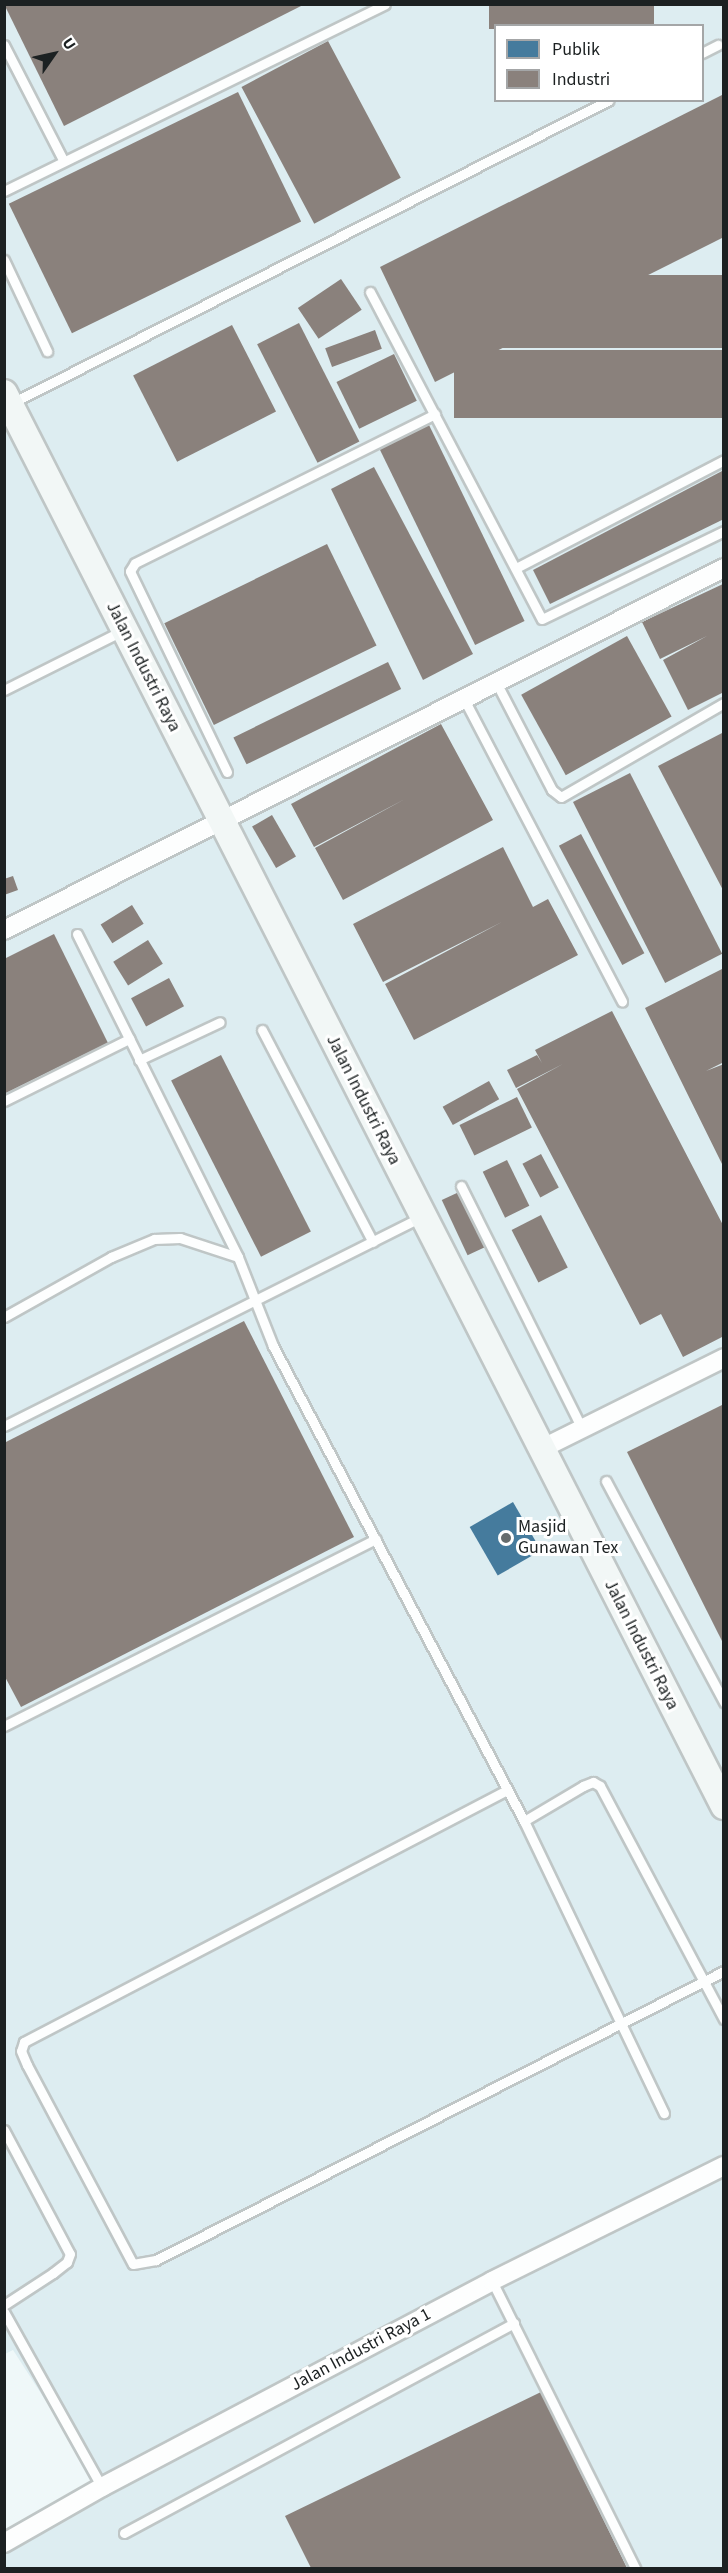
<!DOCTYPE html>
<html>
<head>
<meta charset="utf-8">
<style>
	body { margin:0 }
	#map { position:relative; width:728px; height:2573px; overflow:hidden; background:#eff8f9; font-family:"Source Sans 3",sans-serif }
	div>[style] { position:absolute }
	[style*='--x'] { left:calc(var(--x)*1px); top:calc(var(--y)*1px); width:calc(var(--w)*1px); rotate:calc(var(--a)*1deg) }
	.built>* { inset:0; background:#ddedf1 }
	.public>* { inset:0; background:#457b9d; transform-origin:0 0 }
	.industry>* { inset:0; background:#8a817c; transform-origin:0 0 }
	.roads { filter:drop-shadow(2px 0 #bfc6c6) drop-shadow(-2px 0 #bfc6c6) drop-shadow(0 2px #bfc6c6) drop-shadow(0 -2px #bfc6c6) }
	.lane>* { height:9px; margin:-4.5px; padding:0 4.5px; transform-origin:4.5px; border-radius:4.5px; background:#fdfefe }
	.street>* { height:18px; margin:-9px; padding:0 9px; transform-origin:9px; border-radius:9px; background:#fdfefe }
	.secondary>* { height:26px; margin:-13px; padding:0 13px; transform-origin:13px; border-radius:13px; background:#f2f7f6 }
	.dots>* { width:16px; height:16px; translate:-50% -50%; box-sizing:border-box; border:3px solid #fff; border-radius:50% }
	span { translate:-50% -50%; white-space:nowrap; text-align:center; line-height:1.15; -webkit-text-stroke:6px #fff; paint-order:stroke }
	.street-label { font-size:18px; color:#1c2122 }
	.poi-label { font-size:18px; color:#1c2122 }
	.left { translate:0 -50%; text-align:left }
	.frame { position:absolute; inset:0; border:6px solid #1c2122; pointer-events:none }
	.legend { position:absolute; left:494px; top:24px; width:210px; height:78px; box-sizing:border-box; background:#fff; border:2px solid #a4a6a7; margin:0; padding:8px 10px; list-style:none; font-size:18px; color:#1c2122 }
	.legend li { display:flex; align-items:center; gap:12px; height:30px }
	.legend b { width:30px; border:2px solid #a4a6a7 }
	.north { position:absolute; left:24px; top:24px; width:60px; height:60px; -webkit-text-stroke:4px #fff; paint-order:stroke; rotate:56deg; font-size:16px; font-weight:700; line-height:24px; text-align:center; color:#1c2122 }
	.north::after { content:''; display:block; margin:auto; width:21px; height:27px; background:#1c2122; clip-path:polygon(50% 0,100% 100%,50% 72%,0 100%) }
</style>
</head>
<body>
<div id="map">
	<div class="built">
		<i style="clip-path:polygon(evenodd,5px 5px,723px 5px,723px 2568px,5px 2568px,5px 2543px,100px 2485px,13px 2350px,5px 2354px,5px 5px,496px 26px,702px 26px,702px 100px,496px 100px,496px 26px)"></i>
	</div>
	<div class="public">
		<i style="left:513px;top:1502px;width:56px;height:50px;rotate:60deg"></i>
	</div>
	<div class="industry">
		<i style="clip-path:polygon(4px 4px,305px 4px,64px 126px)"></i>
		<i style="left:489px;top:4px;width:165px;height:25px"></i>
		<i style="left:328px;top:41px;width:155px;height:98px;rotate:62deg"></i>
		<i style="left:238px;top:92px;width:144px;height:255px;rotate:64deg"></i>
		<i style="clip-path:polygon(724px 94px,724px 237px,435px 382px,380px 267px)"></i>
		<i style="left:724px;top:275px;width:73px;height:303px;rotate:90deg"></i>
		<i style="left:341px;top:279px;width:37px;height:52px;rotate:56deg"></i>
		<i style="left:299px;top:323px;width:133px;height:47px;rotate:63deg"></i>
		<i style="left:232px;top:325px;width:97px;height:111px;rotate:63deg"></i>
		<i style="left:375px;top:330px;width:20px;height:53px;rotate:70deg"></i>
		<i style="left:724px;top:350px;width:68px;height:270px;rotate:90deg"></i>
		<i style="left:394px;top:354px;width:52px;height:64px;rotate:64deg"></i>
		<i style="left:429px;top:425px;width:218px;height:55px;rotate:64deg"></i>
		<i style="clip-path:polygon(374px 467px,473px 654px,423px 680px,331px 489px)"></i>
		<i style="clip-path:polygon(724px 470px,724px 519px,550px 604px,533px 570px)"></i>
		<i style="left:327px;top:544px;width:113px;height:181px;rotate:64deg"></i>
		<i style="clip-path:polygon(723px 584px,724px 692px,688px 710px,663px 660px,707px 636px,660px 659px,642px 622px)"></i>
		<i style="left:627px;top:636px;width:92px;height:121px;rotate:61deg"></i>
		<i style="left:388px;top:662px;width:30px;height:172px;rotate:64deg"></i>
		<i style="clip-path:polygon(441px 724px,493px 820px,343px 900px,315px 848px,405px 799px,314px 847px,291px 804px)"></i>
		<i style="clip-path:polygon(724px 732px,724px 892px,658px 766px)"></i>
		<i style="left:630px;top:773px;width:203px;height:64px;rotate:63deg"></i>
		<i style="left:272px;top:815px;width:48px;height:23px;rotate:60deg"></i>
		<i style="left:581px;top:834px;width:135px;height:25px;rotate:62deg"></i>
		<i style="clip-path:polygon(503px 847px,533px 907px,548px 899px,578px 955px,414px 1040px,385px 984px,502px 922px,383px 982px,353px 924px)"></i>
		<i style="clip-path:polygon(13px 876px,18px 890px,4px 895px,4px 879px)"></i>
		<i style="left:132px;top:905px;width:22px;height:37px;rotate:58deg"></i>
		<i style="clip-path:polygon(54px 934px,108px 1043px,4px 1094px,4px 959px)"></i>
		<i style="left:148px;top:940px;width:28px;height:41px;rotate:58deg"></i>
		<i style="clip-path:polygon(724px 968px,724px 1062px,706px 1071px,724px 1064px,724px 1168px,645px 1008px)"></i>
		<i style="left:169px;top:978px;width:32px;height:43px;rotate:62deg"></i>
		<i style="clip-path:polygon(612px 1011px,724px 1227px,724px 1336px,683px 1357px,661px 1314px,640px 1325px,517px 1089px,563px 1064px,516px 1088px,507px 1070px,537px 1055px,542px 1063px,535px 1050px)"></i>
		<i style="left:221px;top:1055px;width:198px;height:56px;rotate:63deg"></i>
		<i style="left:489px;top:1081px;width:21px;height:53px;rotate:61deg"></i>
		<i style="left:517px;top:1097px;width:34px;height:64px;rotate:64deg"></i>
		<i style="left:541px;top:1154px;width:38px;height:21px;rotate:62deg"></i>
		<i style="left:507px;top:1160px;width:51px;height:27px;rotate:64deg"></i>
		<i style="left:459px;top:1192px;width:61px;height:19px;rotate:65deg"></i>
		<i style="left:541px;top:1215px;width:59px;height:33px;rotate:63deg"></i>
		<i style="clip-path:polygon(244px 1321px,354px 1537px,21px 1707px,4px 1675px,4px 1443px)"></i>
		<i style="clip-path:polygon(724px 1404px,724px 1645px,627px 1452px)"></i>
		<i style="clip-path:polygon(541px 2392px,627px 2568px,311px 2568px,285px 2516px)"></i>
	</div>
	<div class="roads">
		<div class="lane">
			<i style="--x:4;--y:45;--w:129;--a:62.8"></i>
			<i style="--x:702;--y:53;--w:18;--a:-27"></i>
			<i style="--x:4;--y:191;--w:424;--a:-26.1"></i>
			<i style="--x:4;--y:260;--w:101;--a:64.7"></i>
			<i style="--x:370;--y:292;--w:369;--a:62.3"></i>
			<i style="--x:542;--y:619;--w:202;--a:-25.8"></i>
			<i style="--x:12;--y:403;--w:669;--a:-26.91"></i>
			<i style="--x:516;--y:568;--w:234;--a:-27.4"></i>
			<i style="--x:497;--y:684;--w:119;--a:62.6"></i>
			<i style="--x:552;--y:790;--w:11;--a:38"></i>
			<i style="--x:561;--y:797;--w:188;--a:-30"></i>
			<i style="--x:4;--y:690;--w:132;--a:-26.6"></i>
			<i style="--x:465;--y:701;--w:339;--a:62.4"></i>
			<i style="--x:227;--y:772;--w:223;--a:-115.8"></i>
			<i style="--x:130;--y:571;--w:9;--a:-58"></i>
			<i style="--x:135;--y:563;--w:335;--a:-26.4"></i>
			<i style="--x:77;--y:934;--w:361;--a:63.5"></i>
			<i style="--x:238;--y:1257;--w:96;--a:68.5"></i>
			<i style="--x:273;--y:1346;--w:537;--a:62.15"></i>
			<i style="--x:524;--y:1821;--w:324;--a:64.4"></i>
			<i style="--x:262;--y:1030;--w:239;--a:62.4"></i>
			<i style="--x:139;--y:1060;--w:89;--a:-25.1"></i>
			<i style="--x:4;--y:1101;--w:140;--a:-26.4"></i>
			<i style="--x:461;--y:1186;--w:271;--a:63.5"></i>
			<i style="--x:4;--y:1317;--w:123;--a:-29.3"></i>
			<i style="--x:111;--y:1257;--w:47;--a:-22.7"></i>
			<i style="--x:154;--y:1239;--w:26;--a:-2"></i>
			<i style="--x:180;--y:1238;--w:61;--a:18.1"></i>
			<i style="--x:4;--y:1426;--w:466;--a:-26.6"></i>
			<i style="--x:606;--y:1481;--w:251;--a:61.9"></i>
			<i style="--x:4;--y:1726;--w:416;--a:-26.7"></i>
			<i style="--x:507;--y:1790;--w:545;--a:152.45"></i>
			<i style="--x:24;--y:2042;--w:9;--a:108"></i>
			<i style="--x:21;--y:2051;--w:15;--a:67"></i>
			<i style="--x:27;--y:2065;--w:225;--a:62"></i>
			<i style="--x:133;--y:2264;--w:23;--a:-10"></i>
			<i style="--x:156;--y:2260;--w:637;--a:-26.97"></i>
			<i style="--x:524;--y:1821;--w:69;--a:-30.7"></i>
			<i style="--x:583;--y:1786;--w:11;--a:-22"></i>
			<i style="--x:593;--y:1782;--w:8;--a:30"></i>
			<i style="--x:600;--y:1786;--w:264;--a:62"></i>
			<i style="--x:4;--y:2130;--w:140;--a:62"></i>
			<i style="--x:70;--y:2254;--w:9;--a:111"></i>
			<i style="--x:67;--y:2262;--w:18;--a:142"></i>
			<i style="--x:53;--y:2273;--w:59;--a:146.9"></i>
			<i style="--x:492;--y:2281;--w:321;--a:63.5"></i>
			<i style="--x:4;--y:2312;--w:201;--a:60.8"></i>
			<i style="--x:124;--y:2533;--w:443;--a:-28.3"></i>
		</div>
		<div class="street">
			<i style="--x:4;--y:930;--w:806;--a:-26.69"></i>
			<i style="--x:541;--y:1449;--w:204;--a:-26.4"></i>
			<i style="--x:4;--y:2543;--w:113;--a:-29.7"></i>
			<i style="--x:102;--y:2487;--w:441;--a:-27.8"></i>
			<i style="--x:492;--y:2281;--w:259;--a:-26.4"></i>
		</div>
		<div class="secondary">
			<i style="--x:4;--y:393;--w:1586;--a:63"></i>
		</div>
	</div>
	<div class="dots">
		<i style="left:506px;top:1538px;background:#666c6d"></i>
	</div>
	<div class="street-label">
		<span style="left:143px;top:667px;rotate:63deg">Jalan Industri Raya</span>
		<span style="left:363px;top:1100px;rotate:63deg">Jalan Industri Raya</span>
		<span style="left:641px;top:1645px;rotate:63deg">Jalan Industri Raya</span>
		<span style="left:361px;top:2350px;rotate:-28deg">Jalan Industri Raya 1</span>
	</div>
	<div class="poi-label">
		<span class="left" style="left:518px;top:1538px">Masjid<br>Gunawan Tex</span>
	</div>
	<div class="frame"></div>
	<ul class="legend">
	<li><b style="height:16px;background:#457b9d"></b>Publik</li>
	<li><b style="height:16px;background:#8a817c"></b>Industri</li>
	</ul>
	<div class="north">U</div>
</div>
</body>
</html>
